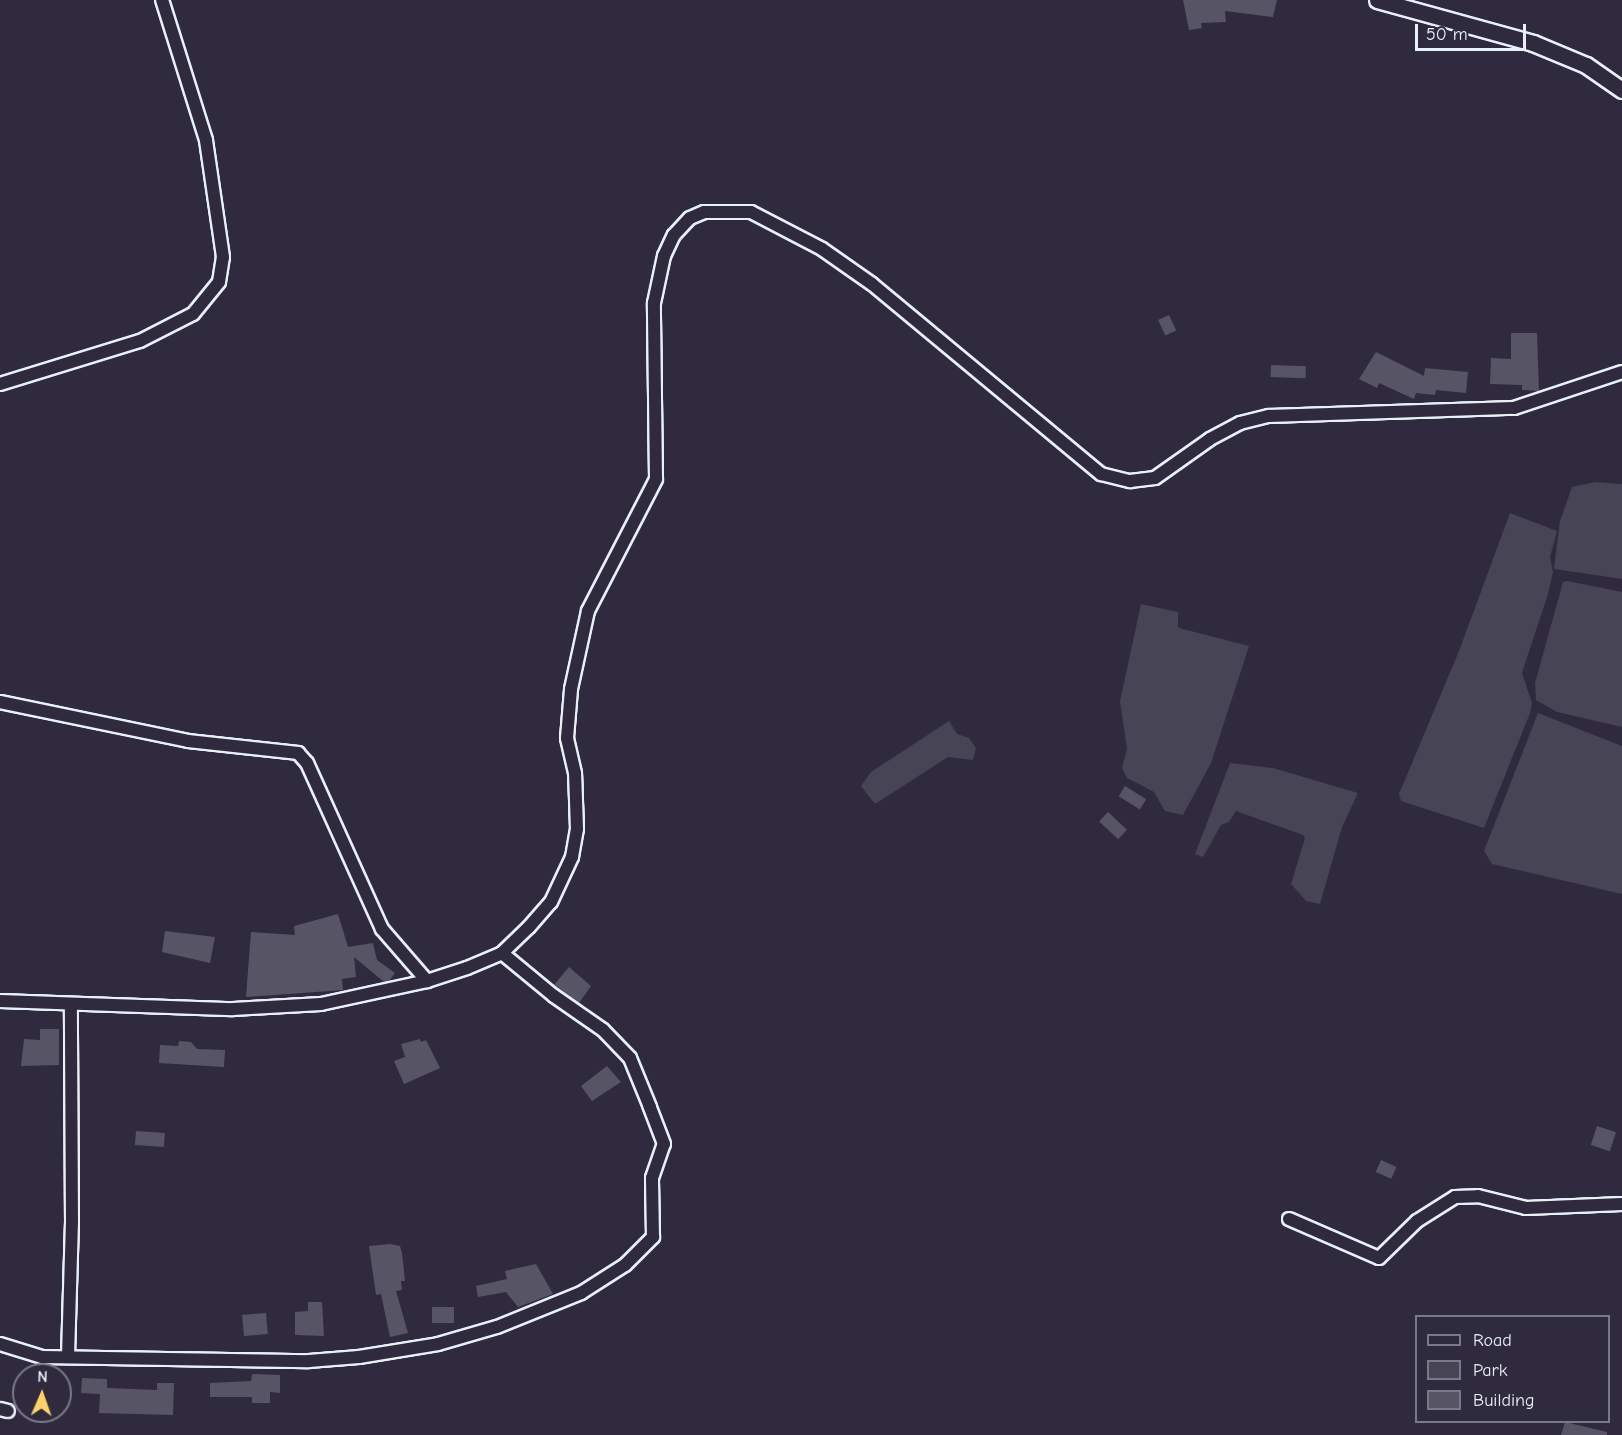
<!DOCTYPE html>
<html>
<head>
<meta charset="utf-8">
<style>
	body { margin:0 }
	#map { position:relative; width:1622px; height:1435px; overflow:hidden; background:#2f2a3d; font-family:"Comic Neue",sans-serif }
	div>[style] { position:absolute }
	[style*='--x'] { left:calc(var(--x)*1px); top:calc(var(--y)*1px); width:calc(var(--w)*1px); rotate:calc(var(--a)*1deg) }
	.green>* { inset:0; background:#464455 }
	.building>* { inset:0; background:#575565; transform-origin:0 0 }
	.roads { filter:drop-shadow(2px 0 #e8f1f8) drop-shadow(-2px 0 #e8f1f8) drop-shadow(0 2px #e8f1f8) drop-shadow(0 -2px #e8f1f8) }
	.minor>* { height:12px; margin:-6px; padding:0 6px; transform-origin:6px; border-radius:6px; background:#2f2a3d }
	.tertiary>* { height:15px; margin:-7.5px; padding:0 7.5px; transform-origin:7.5px; border-radius:7.5px; background:#2f2a3d }
	span { translate:-50% -50%; white-space:nowrap; text-align:center; line-height:1.15; -webkit-text-stroke:6px #2f2a3d; paint-order:stroke }
	.legend { position:absolute; left:1415px; top:1315px; width:195px; height:108px; box-sizing:border-box; background:#2f2a3d; border:2px solid #797a88; margin:0; padding:8px 10px; list-style:none; font-size:18px; color:#e8f1f8 }
	.legend li { display:flex; align-items:center; gap:12px; height:30px }
	.legend b { width:30px; border:2px solid #797a88 }
	.north { position:absolute; left:12px; top:1363px; width:60px; height:60px; box-sizing:border-box; background:#2f2a3d; border:2px solid #797a88; border-radius:50%; rotate:2deg; font-size:16px; font-weight:700; line-height:24px; text-align:center; color:#e8f1f8 }
	.north::after { content:''; display:block; margin:auto; width:21px; height:27px; background:#ffd166; clip-path:polygon(50% 0,100% 100%,50% 72%,0 100%) }
	.scale { position:absolute; left:1415px; top:24px; width:111px; height:27px; box-sizing:border-box; border:3px solid #e8f1f8; border-top:0; padding-left:8px; font-size:18px; line-height:21px; white-space:nowrap; color:#e8f1f8; -webkit-text-stroke:4px #2f2a3d; paint-order:stroke }
</style>
</head>
<body>
<div id="map">
	<div class="green">
		<i style="clip-path:polygon(1595px 482px,1622px 484px,1622px 579px,1554px 569px,1560px 521px,1572px 487px)"></i>
		<i style="clip-path:polygon(1510px 513px,1557px 531px,1550px 557px,1553px 572px,1548px 594px,1522px 673px,1532px 703px,1530px 713px,1484px 828px,1401px 801px,1399px 794px,1459px 651px)"></i>
		<i style="clip-path:polygon(1567px 581px,1622px 592px,1622px 727px,1557px 712px,1536px 700px,1535px 683px,1563px 582px)"></i>
		<i style="clip-path:polygon(1141px 604px,1178px 612px,1178px 627px,1183px 629px,1249px 646px,1211px 763px,1183px 815px,1165px 811px,1154px 792px,1127px 778px,1122px 768px,1127px 749px,1120px 701px)"></i>
		<i style="clip-path:polygon(1538px 713px,1622px 746px,1622px 894px,1492px 864px,1484px 851px)"></i>
		<i style="clip-path:polygon(949px 721px,957px 734px,969px 738px,976px 748px,973px 760px,948px 757px,875px 804px,861px 786px,871px 772px)"></i>
		<i style="clip-path:polygon(1230px 763px,1273px 768px,1358px 793px,1342px 827px,1320px 904px,1306px 901px,1291px 884px,1305px 838px,1303px 835px,1236px 811px,1229px 822px,1221px 825px,1203px 857px,1195px 854px)"></i>
	</div>
	<div class="building">
		<i style="clip-path:polygon(1183px 0,1277px 0,1273px 17px,1225px 11px,1226px 22px,1201px 23px,1202px 28px,1189px 30px)"></i>
		<i style="left:1169px;top:315px;width:17px;height:12px;rotate:65deg"></i>
		<i style="clip-path:polygon(1511px 333px,1537px 333px,1539px 391px,1522px 390px,1522px 385px,1490px 384px,1491px 358px,1511px 359px)"></i>
		<i style="clip-path:polygon(1376px 352px,1424px 376px,1425px 368px,1468px 372px,1466px 393px,1436px 390px,1435px 395px,1416px 393px,1414px 399px,1379px 383px,1377px 388px,1359px 379px)"></i>
		<i style="left:1271px;top:365px;width:35px;height:12px;rotate:2deg"></i>
		<i style="left:1125px;top:786px;width:25px;height:12px;rotate:32deg"></i>
		<i style="left:1108px;top:812px;width:26px;height:13px;rotate:43deg"></i>
		<i style="clip-path:polygon(338px 914px,348px 947px,373px 943px,377px 960px,395px 973px,389px 981px,384px 982px,354px 957px,356px 977px,342px 979px,343px 990px,246px 997px,251px 932px,295px 935px,294px 926px)"></i>
		<i style="clip-path:polygon(165px 931px,215px 937px,210px 963px,162px 952px)"></i>
		<i style="clip-path:polygon(569px 967px,591px 986px,579px 1003px,554px 985px)"></i>
		<i style="clip-path:polygon(40px 1029px,59px 1029px,59px 1065px,21px 1066px,24px 1039px,40px 1040px)"></i>
		<i style="clip-path:polygon(420px 1039px,421px 1042px,426px 1040px,440px 1068px,404px 1084px,394px 1061px,405px 1057px,401px 1044px)"></i>
		<i style="clip-path:polygon(179px 1041px,191px 1042px,197px 1049px,225px 1050px,224px 1067px,159px 1063px,160px 1045px,178px 1046px)"></i>
		<i style="clip-path:polygon(607px 1066px,621px 1082px,592px 1101px,581px 1086px)"></i>
		<i style="left:1597px;top:1126px;width:20px;height:20px;rotate:18deg"></i>
		<i style="left:136px;top:1131px;width:29px;height:14px;rotate:4deg"></i>
		<i style="left:1381px;top:1160px;width:17px;height:13px;rotate:24deg"></i>
		<i style="clip-path:polygon(390px 1244px,400px 1246px,402px 1253px,405px 1281px,401px 1281px,402px 1290px,396px 1291px,408px 1333px,390px 1337px,381px 1294px,376px 1295px,369px 1246px)"></i>
		<i style="clip-path:polygon(536px 1264px,553px 1294px,518px 1307px,506px 1292px,478px 1297px,476px 1286px,507px 1279px,505px 1271px)"></i>
		<i style="clip-path:polygon(308px 1302px,322px 1302px,324px 1336px,295px 1335px,295px 1312px,308px 1311px)"></i>
		<i style="left:454px;top:1307px;width:16px;height:22px;rotate:90deg"></i>
		<i style="left:266px;top:1313px;width:21px;height:24px;rotate:85deg"></i>
		<i style="clip-path:polygon(252px 1374px,280px 1375px,280px 1393px,270px 1392px,270px 1403px,252px 1403px,252px 1397px,210px 1397px,210px 1383px,251px 1381px)"></i>
		<i style="clip-path:polygon(82px 1378px,107px 1379px,107px 1388px,157px 1390px,157px 1383px,174px 1383px,173px 1415px,99px 1413px,100px 1394px,81px 1393px)"></i>
		<i style="clip-path:polygon(1565px 1422px,1607px 1432px,1607px 1435px,1561px 1435px)"></i>
	</div>
	<div class="roads">
		<div class="minor">
			<i style="--x:0;--y:384;--w:146;--a:-17.1"></i>
			<i style="--x:140;--y:341;--w:59;--a:-27"></i>
			<i style="--x:193;--y:314;--w:41;--a:-50.9"></i>
			<i style="--x:219;--y:282;--w:25;--a:-81"></i>
			<i style="--x:223;--y:257;--w:118;--a:-98.3"></i>
			<i style="--x:206;--y:140;--w:147;--a:-107.4"></i>
			<i style="--x:0;--y:702;--w:192;--a:11.7"></i>
			<i style="--x:188;--y:741;--w:111;--a:6.2"></i>
			<i style="--x:298;--y:753;--w:13;--a:48"></i>
			<i style="--x:307;--y:763;--w:182;--a:65.7"></i>
			<i style="--x:382;--y:929;--w:69;--a:49.1"></i>
			<i style="--x:0;--y:1001;--w:233;--a:2"></i>
			<i style="--x:233;--y:1009;--w:88;--a:-3.3"></i>
			<i style="--x:321;--y:1004;--w:108;--a:-12.2"></i>
			<i style="--x:427;--y:981;--w:42;--a:-18"></i>
			<i style="--x:467;--y:968;--w:38;--a:-23"></i>
			<i style="--x:502;--y:953;--w:37;--a:-44"></i>
			<i style="--x:529;--y:927;--w:33;--a:-49"></i>
			<i style="--x:551;--y:902;--w:50;--a:-65"></i>
			<i style="--x:572;--y:857;--w:28;--a:-80"></i>
			<i style="--x:577;--y:829;--w:56;--a:-92"></i>
			<i style="--x:575;--y:773;--w:36;--a:-103"></i>
			<i style="--x:567;--y:738;--w:49;--a:-85.3"></i>
			<i style="--x:571;--y:689;--w:80;--a:-77.7"></i>
			<i style="--x:588;--y:611;--w:148;--a:-62.7"></i>
			<i style="--x:656;--y:479;--w:176;--a:-90.7"></i>
			<i style="--x:654;--y:303;--w:48;--a:-78"></i>
			<i style="--x:664;--y:256;--w:23;--a:-65"></i>
			<i style="--x:674;--y:235;--w:23;--a:-47"></i>
			<i style="--x:690;--y:218;--w:15;--a:-23"></i>
			<i style="--x:704;--y:212;--w:47;--a:0"></i>
			<i style="--x:751;--y:212;--w:80;--a:27.5"></i>
			<i style="--x:822;--y:249;--w:61;--a:35"></i>
			<i style="--x:872;--y:284;--w:298;--a:39.7"></i>
			<i style="--x:1101;--y:474;--w:30;--a:14"></i>
			<i style="--x:1130;--y:481;--w:25;--a:-7"></i>
			<i style="--x:1155;--y:478;--w:67;--a:-35.3"></i>
			<i style="--x:1210;--y:439;--w:34;--a:-28"></i>
			<i style="--x:1240;--y:423;--w:30;--a:-14"></i>
			<i style="--x:1269;--y:416;--w:245;--a:-1.9"></i>
			<i style="--x:1514;--y:408;--w:114;--a:-18.4"></i>
			<i style="--x:1289;--y:1219;--w:98;--a:23.4"></i>
			<i style="--x:1379;--y:1258;--w:53;--a:-44.2"></i>
			<i style="--x:1417;--y:1221;--w:45;--a:-32.3"></i>
			<i style="--x:1455;--y:1197;--w:23;--a:-2"></i>
			<i style="--x:1478;--y:1196;--w:49;--a:14"></i>
			<i style="--x:1526;--y:1208;--w:96;--a:-2.4"></i>
			<i style="--x:0;--y:1344;--w:44;--a:17.2"></i>
			<i style="--x:42;--y:1357;--w:267;--a:0.9"></i>
			<i style="--x:309;--y:1361;--w:50;--a:-4.6"></i>
			<i style="--x:359;--y:1357;--w:80;--a:-9.3"></i>
			<i style="--x:438;--y:1344;--w:61;--a:-16.1"></i>
			<i style="--x:497;--y:1327;--w:91;--a:-22"></i>
			<i style="--x:581;--y:1293;--w:52;--a:-32.5"></i>
			<i style="--x:625;--y:1265;--w:40;--a:-45"></i>
			<i style="--x:653;--y:1237;--w:59;--a:-91"></i>
			<i style="--x:652;--y:1178;--w:36;--a:-71"></i>
			<i style="--x:664;--y:1144;--w:40;--a:-111"></i>
			<i style="--x:650;--y:1107;--w:53;--a:-112.2"></i>
			<i style="--x:630;--y:1058;--w:39;--a:-134"></i>
			<i style="--x:603;--y:1030;--w:60;--a:-145.2"></i>
			<i style="--x:554;--y:996;--w:67;--a:-140.4"></i>
			<i style="--x:68;--y:1356;--w:133;--a:-88.3"></i>
			<i style="--x:72;--y:1223;--w:219;--a:-90.3"></i>
			<i style="--x:0;--y:1409;--w:8;--a:14"></i>
		</div>
		<div class="tertiary">
			<i style="--x:1377;--y:0;--w:162;--a:15.4"></i>
			<i style="--x:1533;--y:43;--w:57;--a:22.5"></i>
			<i style="--x:1586;--y:65;--w:44;--a:34.8"></i>
		</div>
	</div>
	<ul class="legend">
	<li><b style="height:8px;background:#2f2a3d"></b>Road</li>
	<li><b style="height:16px;background:#464455"></b>Park</li>
	<li><b style="height:16px;background:#575565"></b>Building</li>
	</ul>
	<div class="north">N</div>
	<div class="scale">50 m</div>
</div>
</body>
</html>
